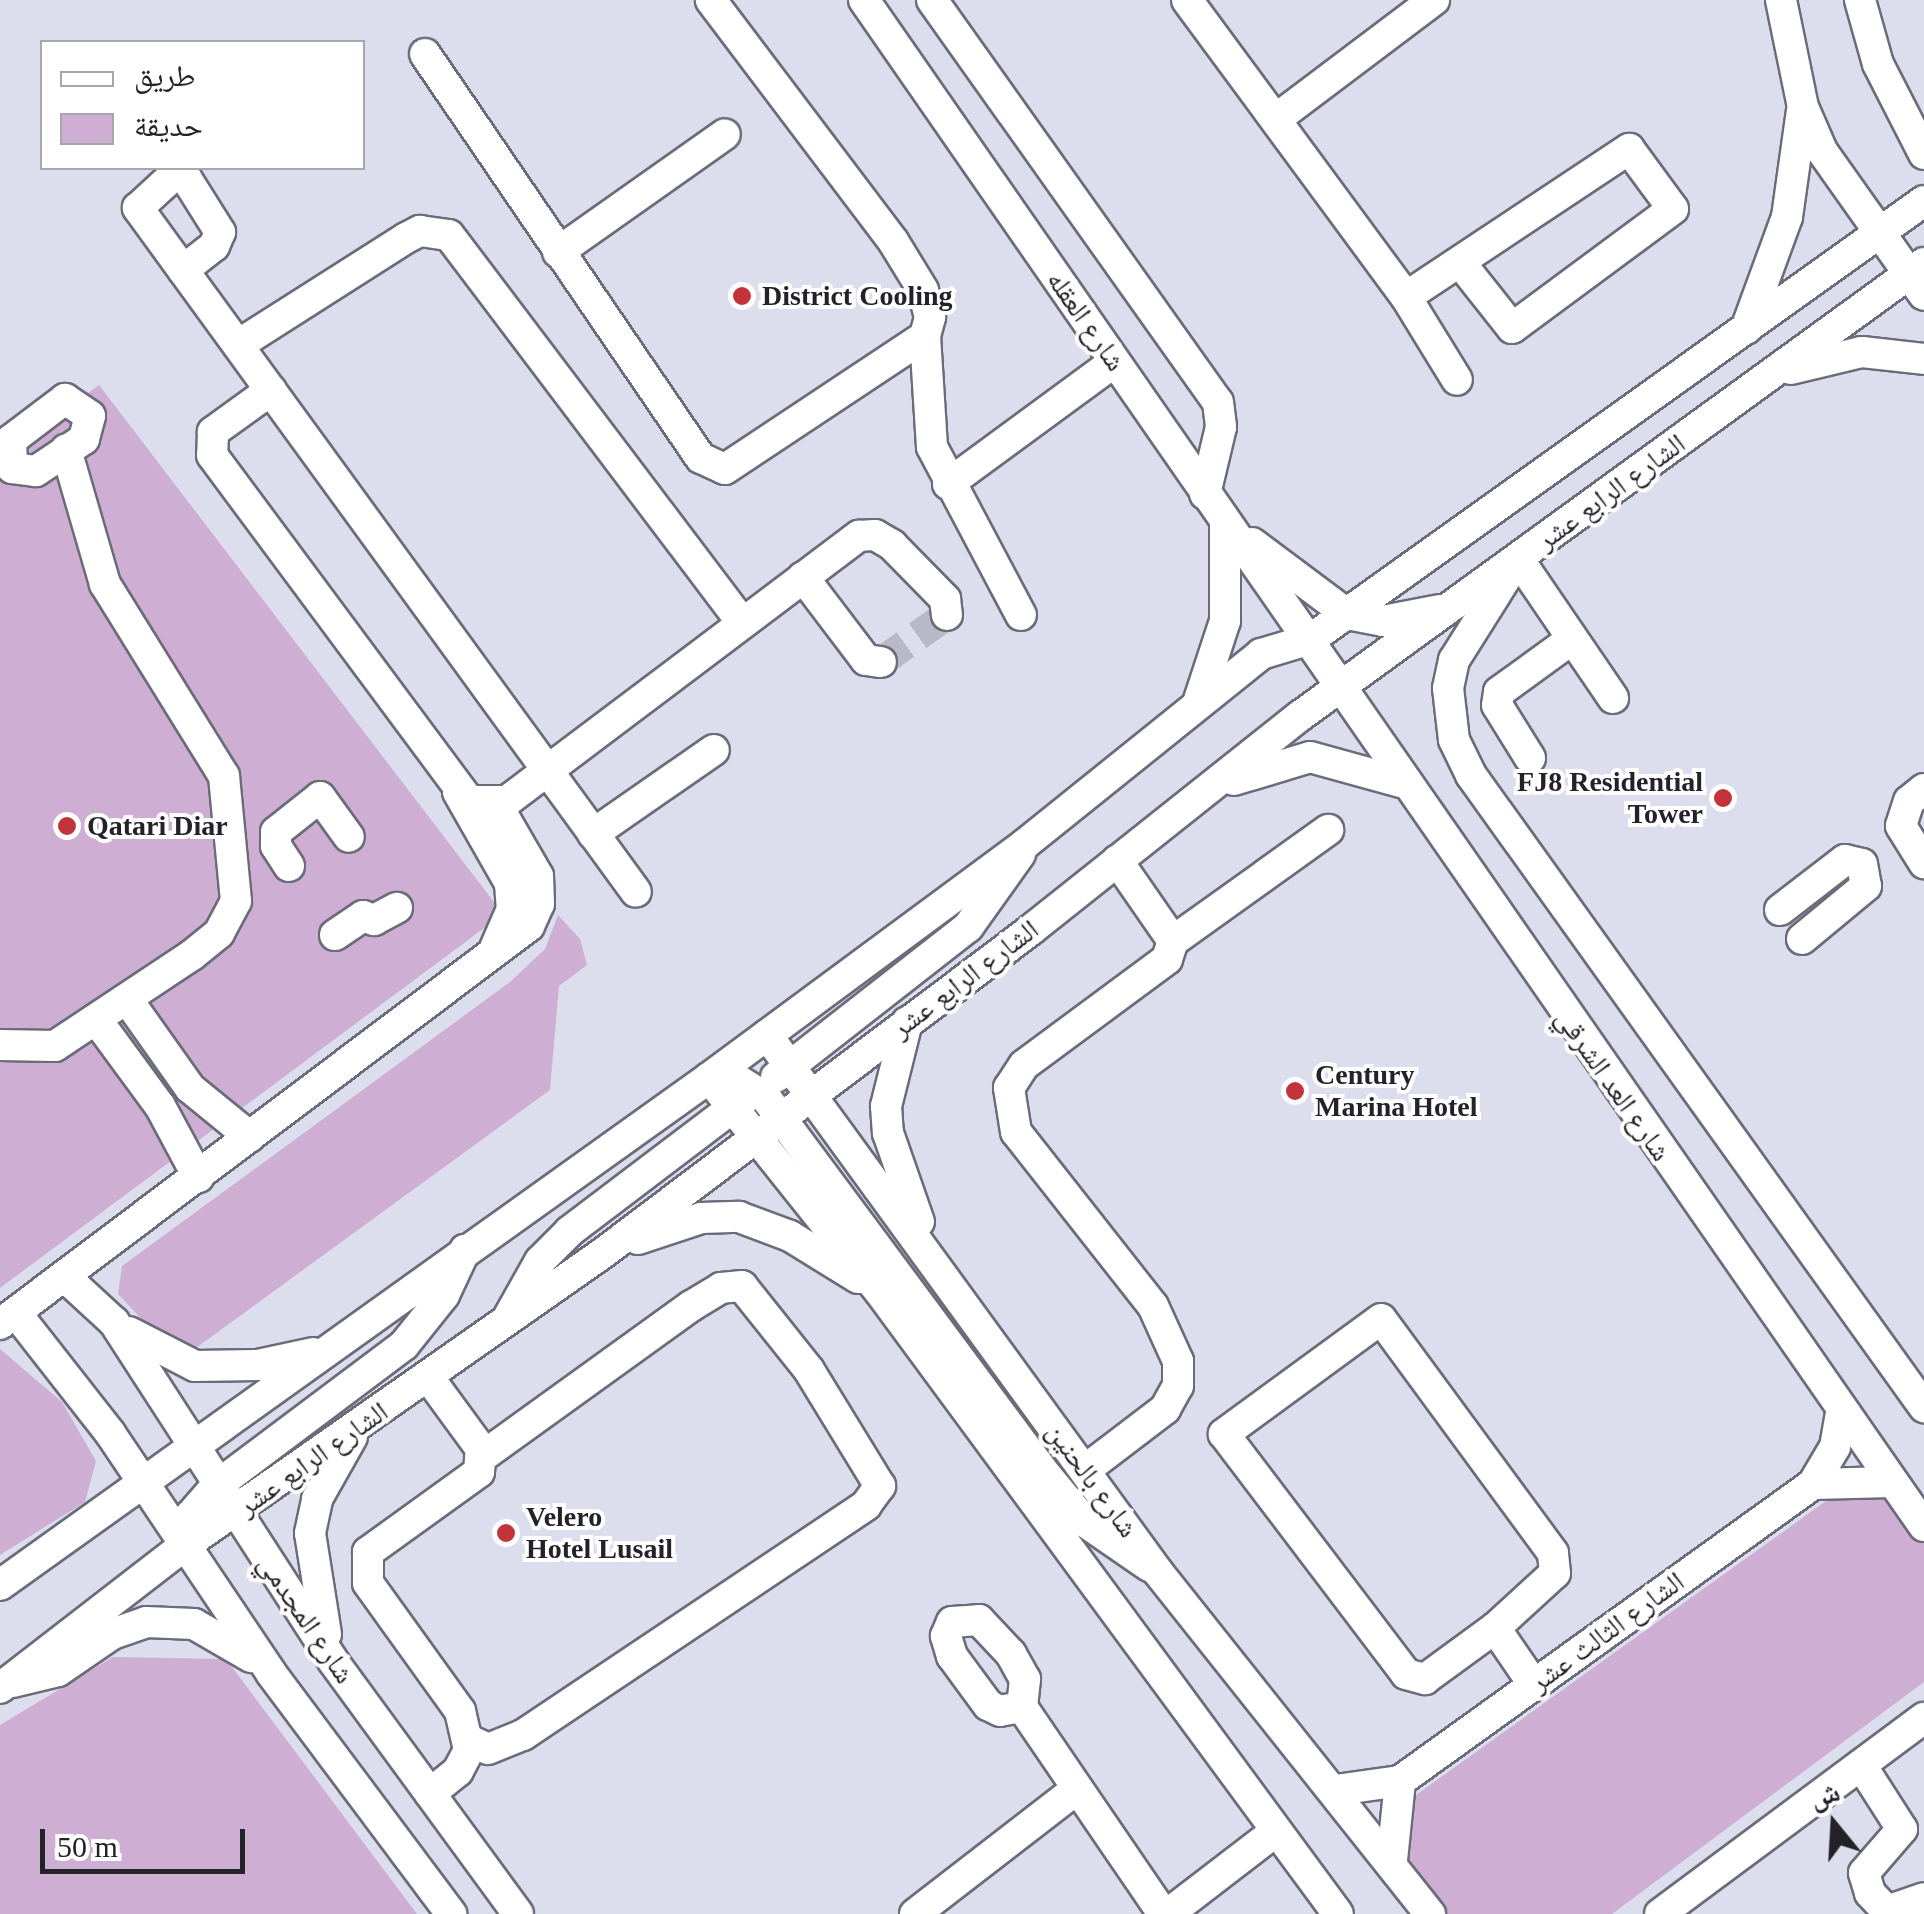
<!DOCTYPE html>
<html>
<head>
<meta charset="utf-8">
<style>
	body { margin:0 }
	#map { position:relative; width:1924px; height:1914px; overflow:hidden; background:#dddeed; font-family:"Times New Roman","Noto Naskh Arabic",serif }
	div>[style] { position:absolute }
	[style*='--x'] { left:calc(var(--x)*1px); top:calc(var(--y)*1px); width:calc(var(--w)*1px); rotate:calc(var(--a)*1deg) }
	.green>* { inset:0; background:#ceafd3 }
	.minor-tunnel>* { height:30px; margin-top:-15px; transform-origin:0; background:repeating-linear-gradient(90deg,#b8b8c6 0 30px,transparent 0 45px) }
	.roads { filter:drop-shadow(2px 0 #6b6c79) drop-shadow(-2px 0 #6b6c79) drop-shadow(0 2px #6b6c79) drop-shadow(0 -2px #6b6c79) }
	.minor>* { height:30px; margin:-15px; padding:0 15px; transform-origin:15px; border-radius:15px; background:#fff }
	.dots>* { width:28px; height:28px; translate:-50% -50%; box-sizing:border-box; border:5px solid #fff; border-radius:50% }
	span { translate:-50% -50%; white-space:nowrap; text-align:center; line-height:1.15; -webkit-text-stroke:8px #fff; paint-order:stroke }
	.poi-label { font-size:28px; color:#222228; font-weight:700 }
	.left { translate:0 -50%; text-align:left }
	.right { translate:-100% -50%; text-align:right }
	.street-label { font-size:28px; color:#222228 }
	.legend { position:absolute; left:40px; top:40px; width:325px; height:130px; box-sizing:border-box; background:#fff; border:2px solid #a7a7a9; margin:0; padding:12px 18px; list-style:none; font-size:30px; color:#222228 }
	.legend li { display:flex; align-items:center; gap:20px; height:50px }
	.legend b { width:50px; border:2px solid #a7a7a9 }
	.north { position:absolute; left:1784px; top:1774px; width:100px; height:100px; -webkit-text-stroke:8px #fff; paint-order:stroke; rotate:342deg; font-size:28px; font-weight:700; line-height:40px; text-align:center; color:#222228 }
	.north::after { content:''; display:block; margin:auto; width:35px; height:45px; background:#222228; clip-path:polygon(50% 0,100% 100%,50% 72%,0 100%) }
	.scale { position:absolute; left:40px; top:1829px; width:205px; height:45px; box-sizing:border-box; border:5px solid #222228; border-top:0; padding-left:12px; font-size:30px; line-height:35px; white-space:nowrap; color:#222228; -webkit-text-stroke:8px #fff; paint-order:stroke }
</style>
</head>
<body>
<div id="map">
	<div class="green">
		<i style="clip-path:polygon(99px 385px,503px 914px,0 1288px,0 457px)"></i>
		<i style="clip-path:polygon(558px 915px,580px 939px,587px 965px,559px 986px,550px 1090px,189px 1353px,160px 1339px,118px 1294px,122px 1266px,510px 982px,545px 949px)"></i>
		<i style="clip-path:polygon(0 1349px,62px 1402px,96px 1461px,85px 1502px,0 1555px)"></i>
		<i style="clip-path:polygon(1854px 1492px,1891px 1501px,1924px 1536px,1924px 1682px,1612px 1914px,1435px 1914px,1406px 1872px,1406px 1816px,1416px 1795px,1833px 1496px)"></i>
		<i style="clip-path:polygon(113px 1657px,226px 1659px,417px 1914px,0 1914px,0 1725px)"></i>
	</div>
	<div class="minor-tunnel">
		<i style="--x:881;--y:662;--w:81;--a:-35.5"></i>
	</div>
	<div class="roads">
		<div class="minor">
			<i style="--x:864;--y:0;--w:1858;--a:55.22"></i>
			<i style="--x:932;--y:0;--w:493;--a:54.6"></i>
			<i style="--x:1218;--y:402;--w:25;--a:83"></i>
			<i style="--x:1221;--y:427;--w:69;--a:103.4"></i>
			<i style="--x:1187;--y:0;--w:369;--a:53.6"></i>
			<i style="--x:1406;--y:297;--w:97;--a:58.4"></i>
			<i style="--x:1781;--y:0;--w:109;--a:78.4"></i>
			<i style="--x:1803;--y:107;--w:48;--a:66.6"></i>
			<i style="--x:1822;--y:151;--w:176;--a:54.7"></i>
			<i style="--x:1860;--y:0;--w:66;--a:74.3"></i>
			<i style="--x:1878;--y:64;--w:101;--a:62.9"></i>
			<i style="--x:425;--y:54;--w:489;--a:55.7"></i>
			<i style="--x:701;--y:458;--w:26;--a:25"></i>
			<i style="--x:725;--y:469;--w:240;--a:-33.6"></i>
			<i style="--x:925;--y:336;--w:20;--a:-75"></i>
			<i style="--x:930;--y:317;--w:28;--a:-105"></i>
			<i style="--x:923;--y:290;--w:57;--a:-121.5"></i>
			<i style="--x:893;--y:241;--w:302;--a:-127.1"></i>
			<i style="--x:1276;--y:119;--w:198;--a:-37"></i>
			<i style="--x:175;--y:174;--w:12;--a:20"></i>
			<i style="--x:186;--y:178;--w:64;--a:57.8"></i>
			<i style="--x:220;--y:232;--w:15;--a:113"></i>
			<i style="--x:214;--y:246;--w:39;--a:142"></i>
			<i style="--x:183;--y:270;--w:77;--a:-126"></i>
			<i style="--x:138;--y:208;--w:50;--a:-42.6"></i>
			<i style="--x:558;--y:252;--w:204;--a:-35.2"></i>
			<i style="--x:183;--y:270;--w:769;--a:53.93"></i>
			<i style="--x:1406;--y:297;--w:268;--a:-33.6"></i>
			<i style="--x:1629;--y:149;--w:74;--a:53.7"></i>
			<i style="--x:1673;--y:209;--w:200;--a:143.5"></i>
			<i style="--x:1512;--y:328;--w:80;--a:-128.4"></i>
			<i style="--x:1746;--y:329;--w:119;--a:-69.9"></i>
			<i style="--x:1787;--y:217;--w:108;--a:-82"></i>
			<i style="--x:925;--y:336;--w:111;--a:86.4"></i>
			<i style="--x:932;--y:447;--w:190;--a:62.1"></i>
			<i style="--x:238;--y:345;--w:199;--a:-32.5"></i>
			<i style="--x:406;--y:238;--w:16;--a:-27"></i>
			<i style="--x:420;--y:231;--w:29;--a:8"></i>
			<i style="--x:449;--y:235;--w:486;--a:52.9"></i>
			<i style="--x:1791;--y:369;--w:73;--a:-13.5"></i>
			<i style="--x:1862;--y:352;--w:62;--a:6.4"></i>
			<i style="--x:271;--y:390;--w:72;--a:144.1"></i>
			<i style="--x:213;--y:432;--w:23;--a:92"></i>
			<i style="--x:212;--y:455;--w:431;--a:53.4"></i>
			<i style="--x:469;--y:801;--w:38;--a:0"></i>
			<i style="--x:507;--y:801;--w:441;--a:-37"></i>
			<i style="--x:859;--y:536;--w:16;--a:-4"></i>
			<i style="--x:875;--y:535;--w:20;--a:30"></i>
			<i style="--x:892;--y:545;--w:76;--a:45.5"></i>
			<i style="--x:945;--y:599;--w:16;--a:83"></i>
			<i style="--x:65;--y:399;--w:30;--a:34"></i>
			<i style="--x:90;--y:416;--w:24;--a:105"></i>
			<i style="--x:84;--y:439;--w:58;--a:146.3"></i>
			<i style="--x:36;--y:471;--w:24;--a:-173"></i>
			<i style="--x:12;--y:468;--w:28;--a:-92"></i>
			<i style="--x:11;--y:440;--w:68;--a:-37.2"></i>
			<i style="--x:948;--y:484;--w:206;--a:-36.3"></i>
			<i style="--x:1252;--y:543;--w:119;--a:36.8"></i>
			<i style="--x:1347;--y:614;--w:37;--a:11"></i>
			<i style="--x:1383;--y:621;--w:58;--a:-10.9"></i>
			<i style="--x:1519;--y:560;--w:167;--a:55.7"></i>
			<i style="--x:1507;--y:576;--w:99;--a:122.2"></i>
			<i style="--x:1454;--y:660;--w:29;--a:102"></i>
			<i style="--x:1448;--y:688;--w:52;--a:83.4"></i>
			<i style="--x:1454;--y:740;--w:39;--a:64"></i>
			<i style="--x:1471;--y:775;--w:778;--a:54.37"></i>
			<i style="--x:803;--y:577;--w:104;--a:52.8"></i>
			<i style="--x:866;--y:660;--w:15;--a:8"></i>
			<i style="--x:1199;--y:700;--w:83;--a:-71.8"></i>
			<i style="--x:1225;--y:621;--w:98;--a:-90"></i>
			<i style="--x:1530;--y:758;--w:62;--a:-121.9"></i>
			<i style="--x:1497;--y:705;--w:13;--a:-81"></i>
			<i style="--x:1499;--y:692;--w:90;--a:-36"></i>
			<i style="--x:1234;--y:780;--w:79;--a:-16.8"></i>
			<i style="--x:1310;--y:757;--w:94;--a:15.4"></i>
			<i style="--x:1924;--y:789;--w:19;--a:141"></i>
			<i style="--x:1909;--y:801;--w:26;--a:108"></i>
			<i style="--x:1901;--y:826;--w:44;--a:58.1"></i>
			<i style="--x:458;--y:792;--w:105;--a:60.3"></i>
			<i style="--x:510;--y:883;--w:26;--a:86"></i>
			<i style="--x:512;--y:909;--w:43;--a:113.6"></i>
			<i style="--x:593;--y:834;--w:147;--a:-34.8"></i>
			<i style="--x:289;--y:866;--w:24;--a:-123"></i>
			<i style="--x:276;--y:846;--w:14;--a:-90"></i>
			<i style="--x:276;--y:832;--w:56;--a:-38.5"></i>
			<i style="--x:320;--y:797;--w:49;--a:54.1"></i>
			<i style="--x:1780;--y:910;--w:82;--a:-37.6"></i>
			<i style="--x:1845;--y:860;--w:17;--a:13"></i>
			<i style="--x:1862;--y:864;--w:22;--a:80"></i>
			<i style="--x:1866;--y:886;--w:83;--a:140.4"></i>
			<i style="--x:335;--y:935;--w:34;--a:-34"></i>
			<i style="--x:363;--y:916;--w:12;--a:20"></i>
			<i style="--x:374;--y:920;--w:26;--a:-28"></i>
			<i style="--x:1173;--y:941;--w:191;--a:-35.6"></i>
			<i style="--x:127;--y:999;--w:109;--a:54.7"></i>
			<i style="--x:190;--y:1088;--w:77;--a:39.2"></i>
			<i style="--x:96;--y:1019;--w:108;--a:53.7"></i>
			<i style="--x:160;--y:1106;--w:81;--a:61.8"></i>
			<i style="--x:907;--y:1022;--w:87;--a:104"></i>
			<i style="--x:886;--y:1106;--w:27;--a:86"></i>
			<i style="--x:888;--y:1133;--w:94;--a:70.8"></i>
			<i style="--x:767;--y:1035;--w:664;--a:53.94"></i>
			<i style="--x:1158;--y:1572;--w:437;--a:51.5"></i>
			<i style="--x:0;--y:1045;--w:55;--a:1"></i>
			<i style="--x:55;--y:1046;--w:164;--a:-33.6"></i>
			<i style="--x:192;--y:955;--w:35;--a:-39"></i>
			<i style="--x:219;--y:933;--w:36;--a:-62"></i>
			<i style="--x:236;--y:901;--w:126;--a:-95.5"></i>
			<i style="--x:224;--y:776;--w:226;--a:-121.8"></i>
			<i style="--x:105;--y:584;--w:140;--a:-106.2"></i>
			<i style="--x:776;--y:1077;--w:244;--a:-38"></i>
			<i style="--x:968;--y:927;--w:90;--a:-54.5"></i>
			<i style="--x:709;--y:1078;--w:274;--a:51.4"></i>
			<i style="--x:880;--y:1292;--w:772;--a:53.63"></i>
			<i style="--x:709;--y:1078;--w:27;--a:2"></i>
			<i style="--x:736;--y:1079;--w:36;--a:32"></i>
			<i style="--x:766;--y:1098;--w:471;--a:53.4"></i>
			<i style="--x:1047;--y:1476;--w:60;--a:50.4"></i>
			<i style="--x:1085;--y:1522;--w:78;--a:34.5"></i>
			<i style="--x:638;--y:1239;--w:66;--a:-18.4"></i>
			<i style="--x:701;--y:1218;--w:38;--a:-2"></i>
			<i style="--x:739;--y:1217;--w:54;--a:20.4"></i>
			<i style="--x:790;--y:1236;--w:80;--a:31.7"></i>
			<i style="--x:64;--y:1276;--w:68;--a:42.6"></i>
			<i style="--x:114;--y:1322;--w:404;--a:57.1"></i>
			<i style="--x:333;--y:1661;--w:313;--a:53.8"></i>
			<i style="--x:16;--y:1313;--w:152;--a:51.9"></i>
			<i style="--x:110;--y:1433;--w:289;--a:56.1"></i>
			<i style="--x:271;--y:1673;--w:301;--a:53.2"></i>
			<i style="--x:509;--y:1316;--w:63;--a:-60.6"></i>
			<i style="--x:540;--y:1261;--w:42;--a:-45"></i>
			<i style="--x:570;--y:1231;--w:223;--a:-37.2"></i>
			<i style="--x:0;--y:1324;--w:662;--a:-36.96"></i>
			<i style="--x:529;--y:926;--w:24;--a:-66"></i>
			<i style="--x:539;--y:904;--w:28;--a:-92"></i>
			<i style="--x:538;--y:876;--w:82;--a:-120"></i>
			<i style="--x:129;--y:1332;--w:74;--a:27.3"></i>
			<i style="--x:195;--y:1366;--w:63;--a:-0.9"></i>
			<i style="--x:258;--y:1365;--w:56;--a:-12.3"></i>
			<i style="--x:429;--y:1378;--w:88;--a:53.8"></i>
			<i style="--x:481;--y:1449;--w:23;--a:95"></i>
			<i style="--x:479;--y:1472;--w:137;--a:144.2"></i>
			<i style="--x:368;--y:1552;--w:31;--a:90"></i>
			<i style="--x:368;--y:1583;--w:158;--a:54.3"></i>
			<i style="--x:460;--y:1711;--w:40;--a:77"></i>
			<i style="--x:469;--y:1750;--w:24;--a:118"></i>
			<i style="--x:458;--y:1771;--w:36;--a:141"></i>
			<i style="--x:1085;--y:1470;--w:101;--a:-37.3"></i>
			<i style="--x:1165;--y:1409;--w:26;--a:-61"></i>
			<i style="--x:1178;--y:1386;--w:25;--a:-90"></i>
			<i style="--x:1178;--y:1361;--w:60;--a:-114.4"></i>
			<i style="--x:1153;--y:1306;--w:221;--a:-128.2"></i>
			<i style="--x:1016;--y:1132;--w:45;--a:-99"></i>
			<i style="--x:1009;--y:1088;--w:27;--a:-57"></i>
			<i style="--x:1024;--y:1065;--w:178;--a:-36.5"></i>
			<i style="--x:1167;--y:959;--w:19;--a:-72"></i>
			<i style="--x:1173;--y:941;--w:98;--a:-124.7"></i>
			<i style="--x:1813;--y:1484;--w:79;--a:-1.5"></i>
			<i style="--x:184;--y:1546;--w:31;--a:-79"></i>
			<i style="--x:190;--y:1516;--w:38;--a:-49"></i>
			<i style="--x:215;--y:1487;--w:236;--a:-36.9"></i>
			<i style="--x:404;--y:1345;--w:64;--a:-51.3"></i>
			<i style="--x:444;--y:1295;--w:50;--a:-65"></i>
			<i style="--x:0;--y:1585;--w:872;--a:-35.57"></i>
			<i style="--x:709;--y:1078;--w:393;--a:-36.5"></i>
			<i style="--x:1025;--y:844;--w:303;--a:-38.8"></i>
			<i style="--x:1261;--y:654;--w:52;--a:-16.7"></i>
			<i style="--x:1311;--y:639;--w:753;--a:-35.55"></i>
			<i style="--x:1495;--y:1628;--w:81;--a:-42.5"></i>
			<i style="--x:1555;--y:1573;--w:20;--a:-96"></i>
			<i style="--x:1553;--y:1553;--w:290;--a:-126.3"></i>
			<i style="--x:1381;--y:1319;--w:195;--a:143.8"></i>
			<i style="--x:1224;--y:1434;--w:301;--a:52.8"></i>
			<i style="--x:1406;--y:1674;--w:20;--a:15"></i>
			<i style="--x:1425;--y:1679;--w:87;--a:-36.1"></i>
			<i style="--x:1495;--y:1628;--w:69;--a:55.6"></i>
			<i style="--x:326;--y:1634;--w:102;--a:-99"></i>
			<i style="--x:310;--y:1533;--w:35;--a:-78"></i>
			<i style="--x:317;--y:1499;--w:71;--a:-60.6"></i>
			<i style="--x:13;--y:1682;--w:46;--a:-13.7"></i>
			<i style="--x:58;--y:1671;--w:65;--a:-34.4"></i>
			<i style="--x:112;--y:1634;--w:36;--a:-19"></i>
			<i style="--x:146;--y:1622;--w:48;--a:2.4"></i>
			<i style="--x:194;--y:1624;--w:66;--a:30.1"></i>
			<i style="--x:0;--y:1688;--w:232;--a:-37.7"></i>
			<i style="--x:184;--y:1546;--w:511;--a:-34.96"></i>
			<i style="--x:603;--y:1253;--w:538;--a:-37.06"></i>
			<i style="--x:1032;--y:929;--w:342;--a:-38.5"></i>
			<i style="--x:1300;--y:716;--w:771;--a:-35.98"></i>
			<i style="--x:1022;--y:1707;--w:22;--a:170"></i>
			<i style="--x:1000;--y:1711;--w:13;--a:-153"></i>
			<i style="--x:988;--y:1705;--w:61;--a:-126.3"></i>
			<i style="--x:952;--y:1656;--w:21;--a:-107"></i>
			<i style="--x:946;--y:1636;--w:15;--a:-67"></i>
			<i style="--x:952;--y:1622;--w:27;--a:-4"></i>
			<i style="--x:979;--y:1620;--w:47;--a:46.7"></i>
			<i style="--x:1011;--y:1654;--w:29;--a:61"></i>
			<i style="--x:1025;--y:1679;--w:28;--a:96"></i>
			<i style="--x:1022;--y:1707;--w:250;--a:55.7"></i>
			<i style="--x:467;--y:1739;--w:23;--a:25"></i>
			<i style="--x:488;--y:1749;--w:38;--a:-22"></i>
			<i style="--x:523;--y:1735;--w:413;--a:-33.8"></i>
			<i style="--x:866;--y:1505;--w:24;--a:-54"></i>
			<i style="--x:880;--y:1486;--w:136;--a:-121.5"></i>
			<i style="--x:809;--y:1370;--w:107;--a:-128.6"></i>
			<i style="--x:742;--y:1286;--w:21;--a:175"></i>
			<i style="--x:721;--y:1288;--w:35;--a:149"></i>
			<i style="--x:691;--y:1306;--w:260;--a:144.2"></i>
			<i style="--x:1861;--y:1765;--w:76;--a:57.4"></i>
			<i style="--x:1902;--y:1829;--w:58;--a:130.8"></i>
			<i style="--x:1864;--y:1873;--w:21;--a:73"></i>
			<i style="--x:1870;--y:1893;--w:25;--a:47"></i>
			<i style="--x:1887;--y:1911;--w:39;--a:-19"></i>
			<i style="--x:1336;--y:1790;--w:65;--a:-8"></i>
			<i style="--x:1400;--y:1781;--w:509;--a:-35.72"></i>
			<i style="--x:1813;--y:1484;--w:43;--a:-59.3"></i>
			<i style="--x:1835;--y:1447;--w:36;--a:-80"></i>
			<i style="--x:1392;--y:1860;--w:79;--a:-84.2"></i>
			<i style="--x:915;--y:1914;--w:201;--a:-37.7"></i>
			<i style="--x:1168;--y:1914;--w:136;--a:-37.5"></i>
			<i style="--x:1660;--y:1914;--w:329;--a:-36.6"></i>
		</div>
	</div>
	<div class="dots">
		<i style="left:742px;top:296px;background:#c3333c"></i>
		<i style="left:1723px;top:798px;background:#c3333c"></i>
		<i style="left:67px;top:826px;background:#c3333c"></i>
		<i style="left:1295px;top:1091px;background:#c3333c"></i>
		<i style="left:506px;top:1533px;background:#c3333c"></i>
	</div>
	<div class="poi-label">
		<span class="left" style="left:762px;top:296px">District Cooling</span>
		<span class="right" style="left:1703px;top:798px">FJ8 Residential<br>Tower</span>
		<span class="left" style="left:87px;top:826px">Qatari Diar</span>
		<span class="left" style="left:1315px;top:1091px">Century<br>Marina Hotel</span>
		<span class="left" style="left:526px;top:1533px">Velero<br>Hotel Lusail</span>
	</div>
	<div class="street-label">
		<span style="left:1086px;top:321px;rotate:55deg">شارع العقله</span>
		<span style="left:1611px;top:492px;rotate:-36deg">الشارع الرابع عشر</span>
		<span style="left:965px;top:979px;rotate:-37deg">الشارع الرابع عشر</span>
		<span style="left:1613px;top:1085px;rotate:55deg">شارع العد الشرقي</span>
		<span style="left:313px;top:1459px;rotate:-35deg">الشارع الرابع عشر</span>
		<span style="left:1092px;top:1480px;rotate:54deg">شارع بالحنين</span>
		<span style="left:306px;top:1619px;rotate:56deg">شارع المجدمي</span>
		<span style="left:1607px;top:1632px;rotate:-36deg">الشارع الثالث عشر</span>
	</div>
	<ul class="legend">
	<li><b style="height:12px;background:#fff"></b>طريق</li>
	<li><b style="height:28px;background:#ceafd3"></b>حديقة</li>
	</ul>
	<div class="north">ش</div>
	<div class="scale">50 m</div>
</div>
</body>
</html>
